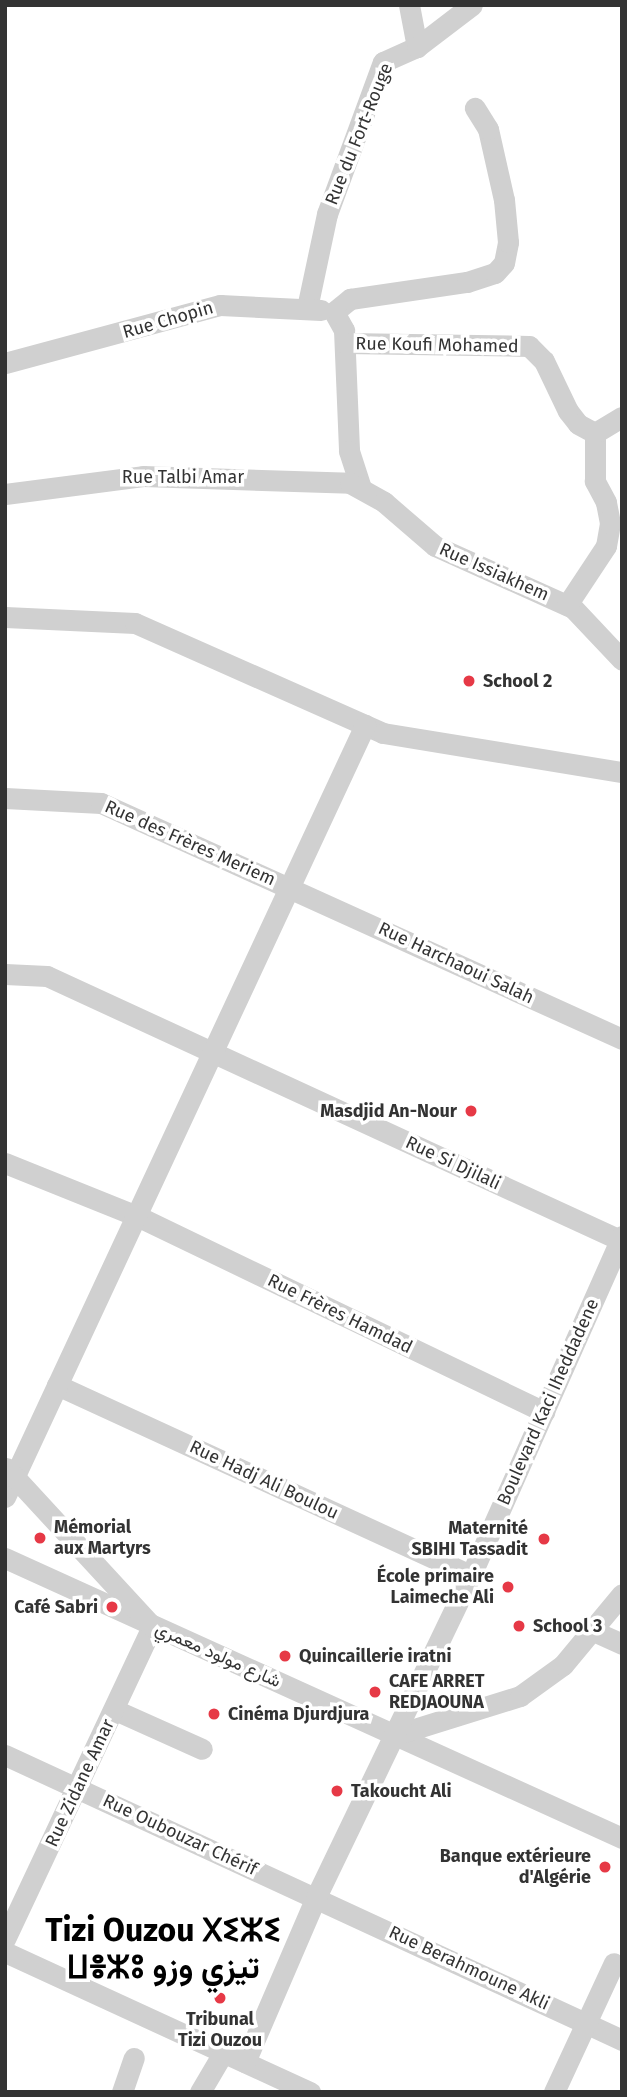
<!DOCTYPE html>
<html>
<head>
<meta charset="utf-8">
<style>
	body { margin:0 }
	#map { position:relative; width:627px; height:2097px; overflow:hidden; background:#fff; font-family:"Fira Sans",Vazirmatn,"Noto Sans Tifinagh",sans-serif }
	div>[style] { position:absolute }
	[style*='--x'] { left:calc(var(--x)*1px); top:calc(var(--y)*1px); width:calc(var(--w)*1px); rotate:calc(var(--a)*1deg) }
	.minor>* { height:21px; margin:-10.5px; padding:0 10.5px; transform-origin:10.5px; border-radius:10.5px; background:#d0d0d0 }
	.dots>* { width:19px; height:19px; translate:-50% -50%; box-sizing:border-box; border:4px solid #fff; border-radius:50% }
	span { translate:-50% -50%; white-space:nowrap; text-align:center; line-height:1.15; -webkit-text-stroke:7px #fff; paint-order:stroke }
	.street-label { font-size:18px; color:#333 }
	.poi-label { font-size:18px; color:#333; font-weight:700 }
	.left { translate:0 -50%; text-align:left }
	.right { translate:-100% -50%; text-align:right }
	.town-label { font-size:32px; color:#000; font-weight:700 }
	.frame { position:absolute; inset:0; border:7px solid #333; pointer-events:none }
</style>
</head>
<body>
<div id="map">
	<div class="minor">
		<i style="--x:409;--y:5;--w:43;--a:79.2"></i>
		<i style="--x:307;--y:308;--w:96;--a:-78"></i>
		<i style="--x:327;--y:214;--w:162;--a:-69.8"></i>
		<i style="--x:383;--y:62;--w:37;--a:-24"></i>
		<i style="--x:417;--y:47;--w:69;--a:-37.4"></i>
		<i style="--x:334;--y:312;--w:21;--a:-39"></i>
		<i style="--x:350;--y:299;--w:118;--a:-8.3"></i>
		<i style="--x:467;--y:282;--w:29;--a:-18"></i>
		<i style="--x:495;--y:273;--w:13;--a:-48"></i>
		<i style="--x:504;--y:263;--w:21;--a:-79"></i>
		<i style="--x:508;--y:242;--w:42;--a:-95.4"></i>
		<i style="--x:504;--y:200;--w:73;--a:-102.7"></i>
		<i style="--x:488;--y:129;--w:25;--a:-122"></i>
		<i style="--x:334;--y:312;--w:21;--a:61"></i>
		<i style="--x:344;--y:330;--w:121;--a:87.6"></i>
		<i style="--x:349;--y:451;--w:38;--a:72"></i>
		<i style="--x:345;--y:343;--w:184;--a:0.9"></i>
		<i style="--x:529;--y:346;--w:21;--a:45"></i>
		<i style="--x:544;--y:361;--w:55;--a:64.4"></i>
		<i style="--x:568;--y:411;--w:16;--a:52"></i>
		<i style="--x:578;--y:424;--w:19;--a:28"></i>
		<i style="--x:5;--y:363;--w:223;--a:-15.1"></i>
		<i style="--x:220;--y:305;--w:101;--a:2.8"></i>
		<i style="--x:5;--y:494;--w:139;--a:-7.4"></i>
		<i style="--x:143;--y:476;--w:207;--a:1.9"></i>
		<i style="--x:350;--y:483;--w:39;--a:29"></i>
		<i style="--x:384;--y:502;--w:67;--a:40.8"></i>
		<i style="--x:435;--y:546;--w:151;--a:24.2"></i>
		<i style="--x:573;--y:608;--w:71;--a:46.7"></i>
		<i style="--x:567;--y:605;--w:71;--a:-56.5"></i>
		<i style="--x:606;--y:546;--w:23;--a:-80"></i>
		<i style="--x:610;--y:523;--w:21;--a:-101"></i>
		<i style="--x:606;--y:502;--w:24;--a:-118"></i>
		<i style="--x:595;--y:481;--w:48;--a:-90"></i>
		<i style="--x:595;--y:433;--w:31;--a:-31"></i>
		<i style="--x:5;--y:617;--w:130;--a:2.6"></i>
		<i style="--x:135;--y:623;--w:271;--a:23.9"></i>
		<i style="--x:383;--y:733;--w:242;--a:9.3"></i>
		<i style="--x:5;--y:798;--w:96;--a:3"></i>
		<i style="--x:101;--y:803;--w:572;--a:24.37"></i>
		<i style="--x:5;--y:974;--w:42;--a:2.7"></i>
		<i style="--x:47;--y:976;--w:631;--a:24.74"></i>
		<i style="--x:5;--y:1163;--w:142;--a:21.9"></i>
		<i style="--x:137;--y:1216;--w:452;--a:25.7"></i>
		<i style="--x:57;--y:1385;--w:456;--a:24.7"></i>
		<i style="--x:5;--y:1497;--w:852;--a:-65"></i>
		<i style="--x:5;--y:1558;--w:678;--a:24.41"></i>
		<i style="--x:591;--y:1630;--w:34;--a:24"></i>
		<i style="--x:115;--y:1710;--w:95;--a:24.1"></i>
		<i style="--x:395;--y:1735;--w:131;--a:-17.3"></i>
		<i style="--x:520;--y:1696;--w:53;--a:-35.8"></i>
		<i style="--x:563;--y:1665;--w:92;--a:-50.3"></i>
		<i style="--x:5;--y:1755;--w:680;--a:24.79"></i>
		<i style="--x:5;--y:1939;--w:346;--a:-64.8"></i>
		<i style="--x:152;--y:1626;--w:215;--a:-132.7"></i>
		<i style="--x:5;--y:1952;--w:336;--a:24.7"></i>
		<i style="--x:245;--y:2062;--w:180;--a:-66.7"></i>
		<i style="--x:316;--y:1897;--w:357;--a:-64.3"></i>
		<i style="--x:471;--y:1575;--w:371;--a:-66"></i>
		<i style="--x:122;--y:2092;--w:36;--a:-71"></i>
		<i style="--x:200;--y:2092;--w:45;--a:-59.5"></i>
		<i style="--x:554;--y:2092;--w:142;--a:-65.1"></i>
	</div>
	<div class="dots">
		<i style="left:469px;top:681px;background:#e63946"></i>
		<i style="left:471px;top:1111px;background:#e63946"></i>
		<i style="left:40px;top:1538px;background:#e63946"></i>
		<i style="left:544px;top:1539px;background:#e63946"></i>
		<i style="left:508px;top:1587px;background:#e63946"></i>
		<i style="left:112px;top:1607px;background:#e63946"></i>
		<i style="left:519px;top:1626px;background:#e63946"></i>
		<i style="left:285px;top:1656px;background:#e63946"></i>
		<i style="left:375px;top:1692px;background:#e63946"></i>
		<i style="left:214px;top:1714px;background:#e63946"></i>
		<i style="left:337px;top:1791px;background:#e63946"></i>
		<i style="left:605px;top:1867px;background:#e63946"></i>
		<i style="left:220px;top:1998px;background:#e63946"></i>
	</div>
	<div class="street-label">
		<span style="left:359px;top:134px;rotate:-68deg">Rue du Fort-Rouge</span>
		<span style="left:168px;top:320px;rotate:-16deg">Rue Chopin</span>
		<span style="left:437px;top:345px;rotate:1deg">Rue Koufi Mohamed</span>
		<span style="left:183px;top:477px">Rue Talbi Amar</span>
		<span style="left:494px;top:572px;rotate:24deg">Rue Issiakhem</span>
		<span style="left:190px;top:843px;rotate:24deg">Rue des Frères Meriem</span>
		<span style="left:456px;top:963px;rotate:25deg">Rue Harchaoui Salah</span>
		<span style="left:453px;top:1163px;rotate:25deg">Rue Si Djilali</span>
		<span style="left:340px;top:1314px;rotate:26deg">Rue Frères Hamdad</span>
		<span style="left:548px;top:1402px;rotate:-66deg">Boulevard Kaci Iheddadene</span>
		<span style="left:264px;top:1480px;rotate:25deg">Rue Hadj Ali Boulou</span>
		<span style="left:218px;top:1655px;rotate:24deg">شارع مولود معمري</span>
		<span style="left:80px;top:1783px;rotate:-65deg">Rue Zidane Amar</span>
		<span style="left:180px;top:1835px;rotate:25deg">Rue Oubouzar Chérif</span>
		<span style="left:469px;top:1968px;rotate:25deg">Rue Berahmoune Akli</span>
	</div>
	<div class="poi-label">
		<span class="left" style="left:483px;top:681px">School 2</span>
		<span class="right" style="left:457px;top:1111px">Masdjid An-Nour</span>
		<span class="left" style="left:54px;top:1538px">Mémorial<br>aux Martyrs</span>
		<span class="right" style="left:528px;top:1539px">Maternité<br>SBIHI Tassadit</span>
		<span class="right" style="left:494px;top:1587px">École primaire<br>Laimeche Ali</span>
		<span class="right" style="left:98px;top:1607px">Café Sabri</span>
		<span class="left" style="left:533px;top:1626px">School 3</span>
		<span class="left" style="left:299px;top:1656px">Quincaillerie iratni</span>
		<span class="left" style="left:389px;top:1692px">CAFE ARRET<br>REDJAOUNA</span>
		<span class="left" style="left:228px;top:1714px">Cinéma Djurdjura</span>
		<span class="left" style="left:351px;top:1791px">Takoucht Ali</span>
		<span class="right" style="left:591px;top:1867px">Banque extérieure<br>d'Algérie</span>
		<span style="left:220px;top:2030px">Tribunal<br>Tizi Ouzou</span>
	</div>
	<div class="town-label">
		<span style="left:163px;top:1949px">Tizi Ouzou ⵝⵉⵣⵉ<br>ⵡⴻⵣⵓ تيزي وزو</span>
	</div>
	<div class="frame"></div>
</div>
</body>
</html>
